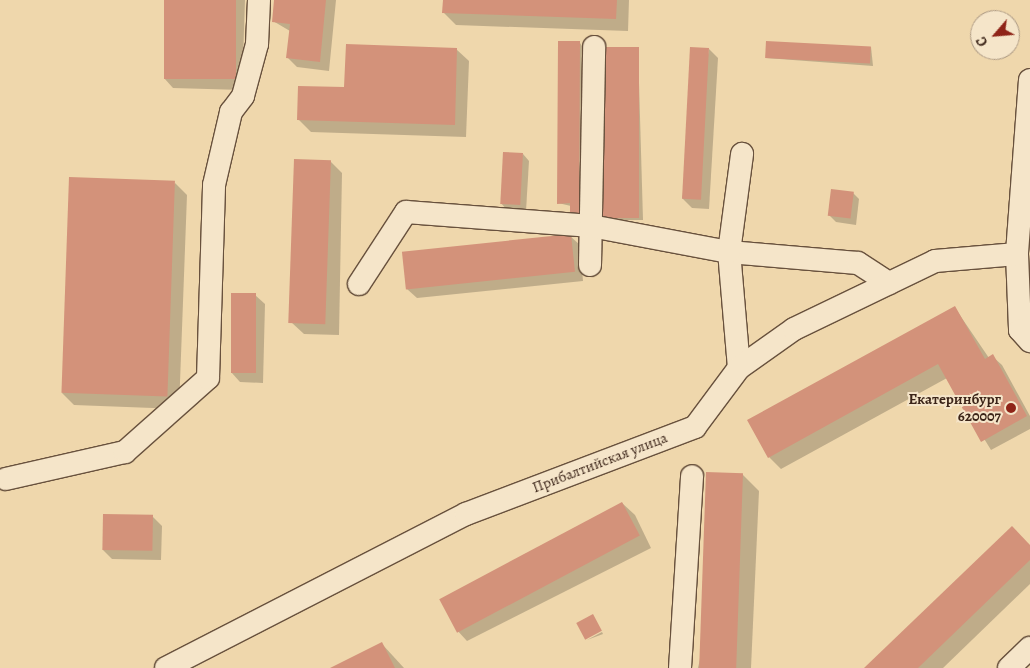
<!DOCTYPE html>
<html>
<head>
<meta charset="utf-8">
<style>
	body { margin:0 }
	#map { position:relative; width:1030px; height:668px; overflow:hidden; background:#efd7ac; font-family:Alegreya,serif }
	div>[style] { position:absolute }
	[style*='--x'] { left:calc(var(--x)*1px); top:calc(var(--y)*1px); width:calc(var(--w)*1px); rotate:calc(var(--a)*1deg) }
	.shadow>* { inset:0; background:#0003 }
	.building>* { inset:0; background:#d3927a; transform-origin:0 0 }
	.roads { filter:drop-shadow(1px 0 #68513d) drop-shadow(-1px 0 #68513d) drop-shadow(0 1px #68513d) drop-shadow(0 -1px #68513d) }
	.minor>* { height:22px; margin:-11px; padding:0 11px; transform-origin:11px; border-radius:11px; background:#f5e5c9 }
	.dots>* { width:14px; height:14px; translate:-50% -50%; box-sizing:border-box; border:2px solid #f5e5c9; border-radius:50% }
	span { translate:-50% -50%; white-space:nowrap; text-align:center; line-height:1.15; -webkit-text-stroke:4px #f5e5c9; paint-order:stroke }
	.poi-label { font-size:15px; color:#3b2418; font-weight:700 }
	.right { translate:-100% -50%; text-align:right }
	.street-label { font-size:15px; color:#3b2418 }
	.north { position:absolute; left:970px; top:10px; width:50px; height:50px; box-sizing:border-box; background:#f5e5c9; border:1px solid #ab9882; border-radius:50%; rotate:243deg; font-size:14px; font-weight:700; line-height:20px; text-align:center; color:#3b2418 }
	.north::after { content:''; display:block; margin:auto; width:18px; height:22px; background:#8f2418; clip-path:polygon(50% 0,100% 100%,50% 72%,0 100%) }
</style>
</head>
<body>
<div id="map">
	<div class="shadow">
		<i style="clip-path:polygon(166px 0,245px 0,242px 90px,173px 88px,164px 78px)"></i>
		<i style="clip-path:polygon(276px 0,336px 0,329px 71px,297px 67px,288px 58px,290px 31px,273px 21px)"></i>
		<i style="clip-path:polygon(444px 0,629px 0,628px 31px,456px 25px,444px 13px)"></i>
		<i style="clip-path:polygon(580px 43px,582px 46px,582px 218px,571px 206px,558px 203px)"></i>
		<i style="clip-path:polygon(871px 47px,873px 66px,766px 58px)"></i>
		<i style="clip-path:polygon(638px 48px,643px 220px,606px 220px)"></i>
		<i style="clip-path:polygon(456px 49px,469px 61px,466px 137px,311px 132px,299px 120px,346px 89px)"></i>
		<i style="clip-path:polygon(709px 49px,718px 58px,709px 209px,692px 208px,682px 198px)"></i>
		<i style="clip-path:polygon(523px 154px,529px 161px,526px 211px,507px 210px,501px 203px)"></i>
		<i style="clip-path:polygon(330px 161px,342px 173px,339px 335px,304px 334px,291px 322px)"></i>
		<i style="clip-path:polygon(175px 183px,187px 195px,179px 409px,74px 405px,62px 393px)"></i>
		<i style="clip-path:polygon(853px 193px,859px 199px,856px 225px,836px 222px,830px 216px)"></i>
		<i style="clip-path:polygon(570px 236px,580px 245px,583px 281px,417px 298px,407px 289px)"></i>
		<i style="clip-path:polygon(255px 295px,265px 304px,263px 383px,240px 382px,231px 372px)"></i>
		<i style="clip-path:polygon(955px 308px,989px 358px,992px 356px,1002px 365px,1030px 416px,1030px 429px,991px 450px,947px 378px,781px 469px,769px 457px)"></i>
		<i style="clip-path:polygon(742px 474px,759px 491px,751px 668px,698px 668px)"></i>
		<i style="clip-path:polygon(622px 503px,635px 515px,651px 548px,467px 641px,455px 628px)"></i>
		<i style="clip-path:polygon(153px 517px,162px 526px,161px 560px,112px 559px,103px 550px)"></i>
		<i style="clip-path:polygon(1030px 547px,1030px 584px,943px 668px,866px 668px)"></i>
		<i style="clip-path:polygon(602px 632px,603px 634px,587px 640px)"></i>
		<i style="clip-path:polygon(382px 644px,404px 668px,333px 668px)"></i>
	</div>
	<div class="building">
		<i style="left:164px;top:0;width:72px;height:79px"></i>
		<i style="clip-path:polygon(274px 0,326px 0,320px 62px,286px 58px,290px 24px,272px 22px)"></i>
		<i style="clip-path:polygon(443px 0,617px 0,616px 19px,442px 13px)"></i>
		<i style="clip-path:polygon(558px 41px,580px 41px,579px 215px,570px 215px,570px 203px,557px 204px)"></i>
		<i style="left:766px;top:41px;width:105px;height:17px;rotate:3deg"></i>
		<i style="clip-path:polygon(346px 44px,457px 48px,455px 125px,297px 120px,298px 86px,344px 87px)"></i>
		<i style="left:600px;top:47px;width:39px;height:171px"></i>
		<i style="left:690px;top:47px;width:19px;height:152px;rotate:3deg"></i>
		<i style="left:503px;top:152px;width:20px;height:52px;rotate:3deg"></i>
		<i style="left:294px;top:159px;width:37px;height:164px;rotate:2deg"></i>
		<i style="left:69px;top:177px;width:106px;height:216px;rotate:2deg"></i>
		<i style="left:831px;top:189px;width:23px;height:27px;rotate:7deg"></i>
		<i style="left:571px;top:234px;width:38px;height:170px;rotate:84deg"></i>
		<i style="left:231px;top:293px;width:25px;height:80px"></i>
		<i style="clip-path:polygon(955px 306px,985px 359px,993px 354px,1027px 416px,981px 442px,938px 364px,768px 458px,747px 420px)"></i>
		<i style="left:706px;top:472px;width:37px;height:196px;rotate:2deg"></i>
		<i style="left:622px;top:502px;width:38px;height:207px;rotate:62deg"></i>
		<i style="left:103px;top:514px;width:50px;height:36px;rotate:1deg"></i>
		<i style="clip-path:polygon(1012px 526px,1030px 545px,1030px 560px,918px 668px,864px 668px)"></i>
		<i style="left:593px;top:614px;width:19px;height:19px;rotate:62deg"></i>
		<i style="clip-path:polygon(382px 642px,395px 668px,330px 668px)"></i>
	</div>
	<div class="roads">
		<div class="minor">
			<i style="--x:1030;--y:80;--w:174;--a:94.3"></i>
			<i style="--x:1017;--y:254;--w:76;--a:87.7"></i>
			<i style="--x:1020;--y:330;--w:15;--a:48"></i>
			<i style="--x:590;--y:265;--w:218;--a:-88.9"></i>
			<i style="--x:359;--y:284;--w:86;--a:-56.9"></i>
			<i style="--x:406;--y:212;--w:186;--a:4.3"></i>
			<i style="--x:591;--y:226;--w:140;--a:10.7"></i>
			<i style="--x:729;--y:252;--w:129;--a:4.9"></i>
			<i style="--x:858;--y:263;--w:37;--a:33"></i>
			<i style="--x:739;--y:368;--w:116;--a:-94.9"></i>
			<i style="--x:729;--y:252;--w:99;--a:-82.4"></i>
			<i style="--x:6;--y:479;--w:122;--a:-12.8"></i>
			<i style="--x:125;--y:452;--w:111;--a:-41.7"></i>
			<i style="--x:208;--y:378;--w:193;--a:-88.2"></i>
			<i style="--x:214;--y:185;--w:75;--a:-76.9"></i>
			<i style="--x:231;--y:112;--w:20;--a:-53"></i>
			<i style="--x:243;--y:96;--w:54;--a:-74.9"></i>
			<i style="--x:257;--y:44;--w:44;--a:-87.4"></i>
			<i style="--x:166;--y:668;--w:337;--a:-27.2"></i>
			<i style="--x:466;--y:514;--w:245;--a:-20.8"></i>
			<i style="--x:695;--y:427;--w:74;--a:-53.3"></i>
			<i style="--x:739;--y:368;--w:67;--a:-35.3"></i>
			<i style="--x:794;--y:329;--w:157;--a:-25.7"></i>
			<i style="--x:935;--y:261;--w:82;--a:-4.9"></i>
			<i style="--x:680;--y:668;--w:192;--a:-86.4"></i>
			<i style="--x:1009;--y:668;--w:29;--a:-44"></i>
		</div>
	</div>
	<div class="dots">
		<i style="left:1011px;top:408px;background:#8f2418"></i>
	</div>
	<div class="poi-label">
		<span class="right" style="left:1001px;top:408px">Екатеринбург<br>620007</span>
	</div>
	<div class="street-label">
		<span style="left:600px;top:463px;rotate:-21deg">Прибалтийская улица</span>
	</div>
	<div class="north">С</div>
</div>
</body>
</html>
